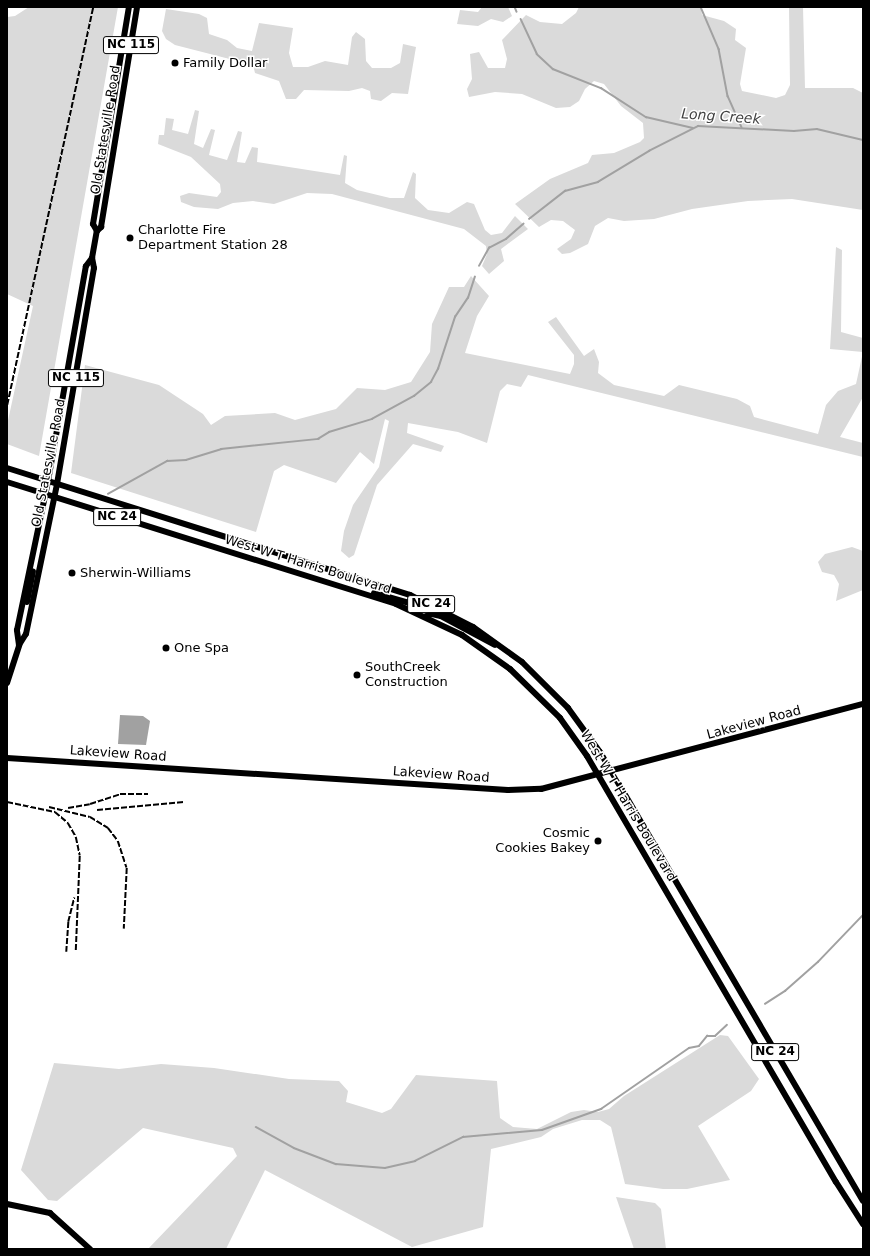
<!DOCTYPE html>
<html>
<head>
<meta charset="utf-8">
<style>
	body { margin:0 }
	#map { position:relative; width:870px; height:1256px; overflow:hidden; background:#fff; font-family:"DejaVu Sans",sans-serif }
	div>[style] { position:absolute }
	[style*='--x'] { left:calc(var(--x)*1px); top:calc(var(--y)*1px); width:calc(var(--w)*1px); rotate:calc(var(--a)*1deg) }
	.green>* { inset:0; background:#dadada }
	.water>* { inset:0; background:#a1a1a1 }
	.stream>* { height:1.5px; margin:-0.75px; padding:0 0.75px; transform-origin:0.75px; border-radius:0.75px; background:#a1a1a1 }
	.major>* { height:6px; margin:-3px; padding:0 3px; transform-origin:3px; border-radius:3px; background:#000 }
	.rail>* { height:1.5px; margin-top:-0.75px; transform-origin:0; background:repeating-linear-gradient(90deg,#000 0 6px,transparent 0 8px) }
	.dots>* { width:11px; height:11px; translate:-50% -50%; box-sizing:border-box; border:2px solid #fff; border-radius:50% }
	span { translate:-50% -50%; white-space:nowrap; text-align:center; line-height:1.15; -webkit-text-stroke:3px #fff; paint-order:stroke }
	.shield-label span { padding:1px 3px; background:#fff; border:1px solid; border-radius:3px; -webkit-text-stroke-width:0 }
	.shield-label { font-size:12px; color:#000; font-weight:700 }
	.poi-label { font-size:13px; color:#000 }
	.left { translate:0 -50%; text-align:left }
	.right { translate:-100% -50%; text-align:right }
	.street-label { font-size:13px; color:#000 }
	.water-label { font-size:14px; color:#424242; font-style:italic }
	.frame { position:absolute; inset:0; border:8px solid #000; pointer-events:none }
</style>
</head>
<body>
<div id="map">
	<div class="green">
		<i style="clip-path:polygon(29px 7px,118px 7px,39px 456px,7px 444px,7px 425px,33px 306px,7px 294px,7px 17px,15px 16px)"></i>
		<i style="clip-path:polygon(482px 7px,508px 7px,512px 16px,503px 22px,491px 19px,478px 26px,457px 24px,460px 10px,478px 12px)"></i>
		<i style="clip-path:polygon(579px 7px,701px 7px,702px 15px,724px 21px,736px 29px,735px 40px,746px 48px,740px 84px,742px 91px,776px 98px,785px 95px,790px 85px,789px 7px,803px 7px,805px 88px,853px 88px,863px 93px,863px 210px,792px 199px,748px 201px,692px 209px,654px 219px,624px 221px,608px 218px,595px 226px,588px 244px,570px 253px,562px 254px,557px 249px,571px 239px,575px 230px,563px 221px,551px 220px,539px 227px,515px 204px,550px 179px,588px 163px,592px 155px,614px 153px,640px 142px,644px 138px,643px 123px,621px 106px,604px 84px,594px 81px,585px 89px,579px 101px,570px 107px,556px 108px,522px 94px,495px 92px,469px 97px,467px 89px,472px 79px,470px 54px,479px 52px,488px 68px,505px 68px,507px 59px,502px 40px,526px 15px,540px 22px,562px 24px,576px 13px)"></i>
		<i style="clip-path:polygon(166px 9px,199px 14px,207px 18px,209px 34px,227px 40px,237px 48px,252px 51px,259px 23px,293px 28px,289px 53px,293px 67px,308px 67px,325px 61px,348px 65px,352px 37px,356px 32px,365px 39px,366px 61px,372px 68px,391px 68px,400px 63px,403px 44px,416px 47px,408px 94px,392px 93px,381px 101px,371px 99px,370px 91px,362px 88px,349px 91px,304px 90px,296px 99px,286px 99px,279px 81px,255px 73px,253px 65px,175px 45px,166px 39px,162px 31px)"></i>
		<i style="clip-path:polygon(195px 110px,199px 111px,194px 144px,203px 148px,211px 129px,215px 130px,209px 155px,227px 160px,238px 131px,242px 132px,237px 162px,245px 163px,252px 147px,258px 148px,257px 162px,340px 175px,344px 155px,347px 156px,345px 183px,357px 190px,390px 198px,404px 198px,413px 172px,416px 174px,415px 198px,428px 210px,449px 213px,467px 202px,474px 204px,485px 230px,491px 235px,502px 233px,515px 216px,528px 229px,501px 249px,504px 261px,489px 274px,482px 266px,487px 254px,486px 246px,464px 229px,332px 194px,307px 193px,274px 204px,253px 201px,233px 203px,218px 209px,194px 207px,181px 202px,180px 196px,189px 193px,217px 197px,221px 192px,220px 184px,191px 157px,158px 144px,159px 135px,164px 135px,166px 118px,174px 119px,172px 130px,188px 134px)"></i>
		<i style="clip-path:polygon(836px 247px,842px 250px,841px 332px,863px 338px,863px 397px,840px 437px,863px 443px,863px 457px,528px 375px,521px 387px,507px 384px,500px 391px,487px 443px,458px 432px,408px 423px,407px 433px,444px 446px,441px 452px,413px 444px,377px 485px,354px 555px,349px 558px,341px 551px,344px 531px,353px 505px,379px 467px,389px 421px,385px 419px,374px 464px,360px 452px,336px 483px,284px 465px,274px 471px,256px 532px,71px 473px,85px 365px,159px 385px,203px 414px,211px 425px,225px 416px,275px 413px,295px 420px,336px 409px,357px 388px,385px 390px,411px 382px,430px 352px,432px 324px,449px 287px,464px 287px,471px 276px,489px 296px,477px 316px,465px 353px,570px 374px,574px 364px,574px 355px,548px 322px,556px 317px,584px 356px,594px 349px,599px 362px,598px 373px,614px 385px,664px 396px,679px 385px,737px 399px,750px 406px,754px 417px,818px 434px,826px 405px,838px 391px,856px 384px,863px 352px,830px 349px)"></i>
		<i style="clip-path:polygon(852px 547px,863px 551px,863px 590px,836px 601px,839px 584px,834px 575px,822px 572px,818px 562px,825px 554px)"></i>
		<i style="clip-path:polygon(720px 1035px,728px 1036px,759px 1079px,751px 1091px,698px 1126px,730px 1180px,687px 1189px,663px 1189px,625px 1184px,611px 1127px,600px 1120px,582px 1120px,553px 1129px,541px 1137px,491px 1149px,483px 1227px,412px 1247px,265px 1170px,226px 1249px,148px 1249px,237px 1156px,233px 1148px,143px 1128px,57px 1201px,48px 1200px,21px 1170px,54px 1063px,119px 1069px,161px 1064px,214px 1068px,289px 1079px,339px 1081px,348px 1091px,346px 1102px,382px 1113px,391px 1109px,416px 1075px,497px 1081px,500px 1118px,513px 1127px,537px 1129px,571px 1112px,584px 1110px,598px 1112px,609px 1109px,624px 1096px)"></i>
		<i style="clip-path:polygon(616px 1197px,655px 1203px,661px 1209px,666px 1249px,634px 1249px)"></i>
	</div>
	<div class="water">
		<i style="clip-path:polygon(120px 715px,143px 716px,150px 721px,146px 745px,118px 744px)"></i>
	</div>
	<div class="stream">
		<i style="--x:515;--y:7;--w:5;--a:68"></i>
		<i style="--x:701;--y:7;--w:46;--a:66.8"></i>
		<i style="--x:719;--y:49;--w:48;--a:79.2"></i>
		<i style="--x:728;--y:96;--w:34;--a:66"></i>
		<i style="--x:521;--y:19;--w:38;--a:65"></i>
		<i style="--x:537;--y:54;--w:22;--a:43"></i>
		<i style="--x:553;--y:69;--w:52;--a:21.6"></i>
		<i style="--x:601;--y:88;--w:54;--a:32.8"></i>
		<i style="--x:646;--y:117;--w:48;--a:13.2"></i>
		<i style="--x:529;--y:219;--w:46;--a:-37.9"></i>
		<i style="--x:565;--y:191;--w:34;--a:-15"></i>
		<i style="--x:598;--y:182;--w:60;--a:-31.3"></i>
		<i style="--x:649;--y:151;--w:55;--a:-27"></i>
		<i style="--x:698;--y:126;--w:96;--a:3"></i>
		<i style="--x:794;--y:131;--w:23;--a:-5"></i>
		<i style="--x:817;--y:129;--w:47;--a:13.4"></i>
		<i style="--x:479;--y:266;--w:21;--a:-61"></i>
		<i style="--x:489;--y:248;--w:19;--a:-28"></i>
		<i style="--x:506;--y:239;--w:23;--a:-41"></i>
		<i style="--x:108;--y:494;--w:68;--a:-29.2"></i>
		<i style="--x:167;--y:461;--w:19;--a:-3"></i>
		<i style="--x:186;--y:460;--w:37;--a:-17"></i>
		<i style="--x:221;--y:449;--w:98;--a:-5.9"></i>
		<i style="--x:318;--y:439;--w:13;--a:-32"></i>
		<i style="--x:329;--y:432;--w:45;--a:-16.8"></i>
		<i style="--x:372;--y:419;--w:48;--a:-28.7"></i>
		<i style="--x:414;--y:396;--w:22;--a:-39"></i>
		<i style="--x:431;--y:382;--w:15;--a:-62"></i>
		<i style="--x:438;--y:369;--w:55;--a:-71.9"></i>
		<i style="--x:455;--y:317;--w:23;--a:-56"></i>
		<i style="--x:468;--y:298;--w:22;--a:-72"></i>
		<i style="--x:765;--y:1004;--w:24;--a:-33"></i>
		<i style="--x:785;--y:991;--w:44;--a:-41.3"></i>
		<i style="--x:818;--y:962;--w:65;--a:-46.2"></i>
		<i style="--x:256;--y:1127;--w:43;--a:28.9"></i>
		<i style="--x:294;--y:1148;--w:45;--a:20.9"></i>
		<i style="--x:336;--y:1164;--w:49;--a:4.7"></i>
		<i style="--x:385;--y:1168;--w:31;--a:-13"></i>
		<i style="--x:415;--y:1161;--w:54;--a:-26.6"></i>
		<i style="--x:463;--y:1137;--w:79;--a:-5.1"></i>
		<i style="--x:542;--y:1130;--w:63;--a:-19.6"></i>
		<i style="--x:601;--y:1109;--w:107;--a:-34.7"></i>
		<i style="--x:689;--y:1048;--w:10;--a:-11"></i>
		<i style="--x:699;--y:1046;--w:13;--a:-51"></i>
		<i style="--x:707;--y:1036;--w:8;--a:0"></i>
		<i style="--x:715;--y:1036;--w:16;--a:-43"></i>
	</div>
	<div class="major">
		<i style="--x:97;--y:231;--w:8;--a:-120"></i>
		<i style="--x:93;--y:224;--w:220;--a:-80.6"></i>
		<i style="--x:7;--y:468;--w:423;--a:17.5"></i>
		<i style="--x:410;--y:595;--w:71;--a:26.9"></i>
		<i style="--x:473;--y:627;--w:60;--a:35.5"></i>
		<i style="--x:522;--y:662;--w:65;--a:45"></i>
		<i style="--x:568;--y:708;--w:54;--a:54"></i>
		<i style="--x:600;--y:752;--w:520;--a:59.64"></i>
		<i style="--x:7;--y:482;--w:408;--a:17.4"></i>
		<i style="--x:396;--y:604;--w:73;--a:25.2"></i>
		<i style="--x:462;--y:635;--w:59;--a:35.3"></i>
		<i style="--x:510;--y:669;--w:70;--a:44.4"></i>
		<i style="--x:560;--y:718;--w:47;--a:54.6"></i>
		<i style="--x:587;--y:756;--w:493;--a:59.7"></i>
		<i style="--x:836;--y:1182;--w:50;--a:57.3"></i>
		<i style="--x:374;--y:593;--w:51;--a:15.9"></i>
		<i style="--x:423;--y:607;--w:12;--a:0"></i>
		<i style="--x:27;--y:602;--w:31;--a:-79"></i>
		<i style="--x:426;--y:616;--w:6;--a:-18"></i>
		<i style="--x:432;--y:614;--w:9;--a:13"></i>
		<i style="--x:441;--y:616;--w:61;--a:28.2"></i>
		<i style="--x:19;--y:645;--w:15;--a:-98"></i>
		<i style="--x:17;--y:630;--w:152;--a:-78.2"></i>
		<i style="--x:48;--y:481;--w:218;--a:-80"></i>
		<i style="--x:86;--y:266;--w:10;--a:-53"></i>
		<i style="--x:92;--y:258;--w:27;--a:-80"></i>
		<i style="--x:97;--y:231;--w:6;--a:-45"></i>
		<i style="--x:101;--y:227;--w:223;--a:-80.7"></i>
		<i style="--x:7;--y:683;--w:40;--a:-72"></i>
		<i style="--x:19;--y:645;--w:13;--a:-58"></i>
		<i style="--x:26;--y:634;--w:153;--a:-78.3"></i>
		<i style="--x:57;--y:484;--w:219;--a:-80.3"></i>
		<i style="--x:94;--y:268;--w:10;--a:-101"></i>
		<i style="--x:7;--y:758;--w:502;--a:3.65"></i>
		<i style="--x:508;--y:790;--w:33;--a:-2"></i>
		<i style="--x:541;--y:789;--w:333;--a:-14.8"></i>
		<i style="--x:7;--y:1204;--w:44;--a:11.8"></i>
		<i style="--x:50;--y:1213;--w:54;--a:42"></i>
	</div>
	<div class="rail">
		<i style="--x:7;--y:405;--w:407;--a:-77.8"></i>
		<i style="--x:7;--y:802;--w:49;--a:11.8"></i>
		<i style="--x:55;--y:812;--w:17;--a:40"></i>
		<i style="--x:68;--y:823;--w:16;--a:60"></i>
		<i style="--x:76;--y:837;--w:19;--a:78"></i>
		<i style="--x:80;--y:856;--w:96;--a:92.4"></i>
		<i style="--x:49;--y:807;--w:42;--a:13.7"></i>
		<i style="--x:90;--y:817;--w:21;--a:31"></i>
		<i style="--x:108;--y:828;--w:16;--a:52"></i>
		<i style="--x:118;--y:841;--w:28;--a:72"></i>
		<i style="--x:127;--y:868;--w:61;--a:92.8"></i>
		<i style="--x:68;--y:808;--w:22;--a:-10"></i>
		<i style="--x:90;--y:804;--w:32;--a:-18"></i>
		<i style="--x:120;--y:794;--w:28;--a:0"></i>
		<i style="--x:97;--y:810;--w:87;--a:-5.3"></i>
		<i style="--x:66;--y:952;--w:30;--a:-86"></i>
		<i style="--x:68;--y:922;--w:25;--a:-76"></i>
	</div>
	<div class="dots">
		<i style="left:175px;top:63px;background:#000"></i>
		<i style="left:130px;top:238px;background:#000"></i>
		<i style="left:72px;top:573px;background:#000"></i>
		<i style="left:166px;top:648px;background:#000"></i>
		<i style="left:357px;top:675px;background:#000"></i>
		<i style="left:598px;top:841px;background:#000"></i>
	</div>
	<div class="shield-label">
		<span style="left:131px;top:45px">NC 115</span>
		<span style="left:76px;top:378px">NC 115</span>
		<span style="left:117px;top:517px">NC 24</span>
		<span style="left:431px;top:604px">NC 24</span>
		<span style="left:775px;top:1052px">NC 24</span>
	</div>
	<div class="poi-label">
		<span class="left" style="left:183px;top:63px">Family Dollar</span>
		<span class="left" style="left:138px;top:238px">Charlotte Fire<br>Department Station 28</span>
		<span class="left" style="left:80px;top:573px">Sherwin-Williams</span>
		<span class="left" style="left:174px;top:648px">One Spa</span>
		<span class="left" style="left:365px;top:675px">SouthCreek<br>Construction</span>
		<span class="right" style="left:590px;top:841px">Cosmic<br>Cookies Bakey</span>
	</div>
	<div class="street-label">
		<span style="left:106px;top:130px;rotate:-81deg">Old Statesville Road</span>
		<span style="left:49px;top:463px;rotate:-79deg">Old Statesville Road</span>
		<span style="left:308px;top:565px;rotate:17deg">West W T Harris Boulevard</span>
		<span style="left:754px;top:723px;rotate:-15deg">Lakeview Road</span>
		<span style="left:118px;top:754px;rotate:4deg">Lakeview Road</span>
		<span style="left:441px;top:775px;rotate:4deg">Lakeview Road</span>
		<span style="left:628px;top:806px;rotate:59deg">West W T Harris Boulevard</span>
	</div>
	<div class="water-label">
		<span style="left:721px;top:116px;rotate:4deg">Long Creek</span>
	</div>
	<div class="frame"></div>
</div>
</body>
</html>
